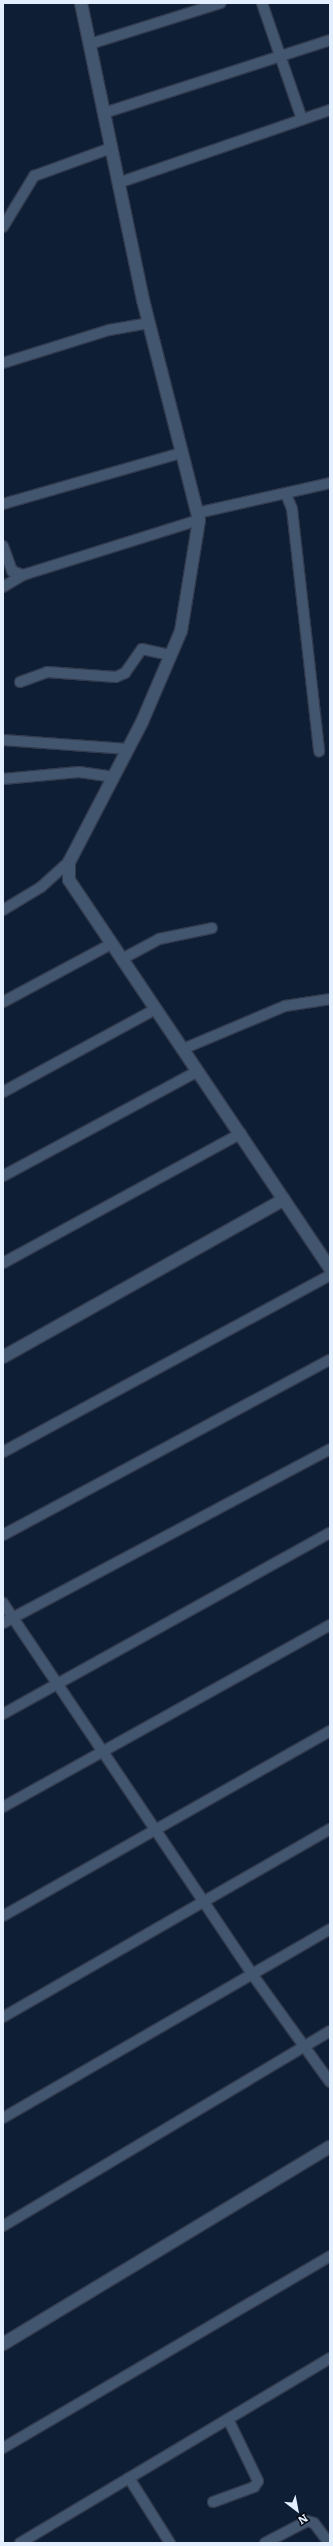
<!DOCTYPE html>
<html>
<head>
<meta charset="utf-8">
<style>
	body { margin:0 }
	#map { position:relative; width:333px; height:2546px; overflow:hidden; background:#0e1e34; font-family:Literata,serif }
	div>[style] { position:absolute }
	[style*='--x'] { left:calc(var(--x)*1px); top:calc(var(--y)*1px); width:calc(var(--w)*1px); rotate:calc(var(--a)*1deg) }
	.roads { filter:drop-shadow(1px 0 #323a4d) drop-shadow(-1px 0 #323a4d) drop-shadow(0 1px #323a4d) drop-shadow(0 -1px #323a4d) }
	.street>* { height:10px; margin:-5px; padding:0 5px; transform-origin:5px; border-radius:5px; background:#43566f }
	.secondary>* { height:12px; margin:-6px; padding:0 6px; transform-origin:6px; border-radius:6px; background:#43566f }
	span { translate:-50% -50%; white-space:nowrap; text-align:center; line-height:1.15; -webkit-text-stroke:4px #030811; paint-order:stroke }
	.frame { position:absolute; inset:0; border:4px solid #e3eefe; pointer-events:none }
	.north { position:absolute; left:277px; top:2490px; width:40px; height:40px; -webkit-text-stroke:3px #030811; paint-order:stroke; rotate:148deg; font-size:11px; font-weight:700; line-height:16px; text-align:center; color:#e3eefe }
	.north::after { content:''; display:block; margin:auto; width:14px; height:18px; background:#e3eefe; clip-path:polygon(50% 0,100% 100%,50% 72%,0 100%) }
</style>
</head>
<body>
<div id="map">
	<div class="roads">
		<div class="street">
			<i style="--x:262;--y:3;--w:123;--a:71"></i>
			<i style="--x:90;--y:44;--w:137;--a:-17.4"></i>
			<i style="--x:104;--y:113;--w:237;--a:-17.9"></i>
			<i style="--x:118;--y:183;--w:224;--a:-19"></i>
			<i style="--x:3;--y:227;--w:60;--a:-58.7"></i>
			<i style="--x:34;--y:176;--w:82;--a:-20"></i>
			<i style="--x:3;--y:363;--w:111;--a:-17.3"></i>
			<i style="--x:109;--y:330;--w:40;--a:-10"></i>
			<i style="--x:286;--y:494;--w:16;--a:68"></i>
			<i style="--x:292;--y:509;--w:244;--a:83.6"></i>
			<i style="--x:3;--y:504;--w:185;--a:-16"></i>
			<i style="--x:197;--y:513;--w:136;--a:-12.7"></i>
			<i style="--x:3;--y:546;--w:27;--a:70"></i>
			<i style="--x:12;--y:571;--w:12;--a:20"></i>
			<i style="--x:23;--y:575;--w:184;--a:-17.4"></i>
			<i style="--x:3;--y:587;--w:23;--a:-31"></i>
			<i style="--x:20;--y:682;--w:29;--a:-20"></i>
			<i style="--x:47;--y:672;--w:69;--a:4.1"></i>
			<i style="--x:116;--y:677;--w:10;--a:-24"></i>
			<i style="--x:125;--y:673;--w:29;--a:-55"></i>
			<i style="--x:142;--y:649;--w:29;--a:12"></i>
			<i style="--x:3;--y:740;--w:125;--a:4.1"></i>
			<i style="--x:3;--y:779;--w:76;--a:-5.3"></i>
			<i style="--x:79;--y:772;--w:34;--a:8"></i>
			<i style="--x:3;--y:910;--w:44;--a:-31.2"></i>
			<i style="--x:41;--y:887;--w:38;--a:-42"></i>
			<i style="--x:122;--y:959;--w:42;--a:-28.4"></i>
			<i style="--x:159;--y:939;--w:54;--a:-11.7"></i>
			<i style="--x:3;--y:1002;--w:123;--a:-28.2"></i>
			<i style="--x:183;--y:1049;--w:111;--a:-22.9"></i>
			<i style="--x:285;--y:1006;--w:46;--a:-8.8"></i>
			<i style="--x:3;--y:1092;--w:174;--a:-28.5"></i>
			<i style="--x:3;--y:1176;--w:221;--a:-28.3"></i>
			<i style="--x:3;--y:1263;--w:271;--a:-28.6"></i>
			<i style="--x:3;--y:1452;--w:372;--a:-28.4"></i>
			<i style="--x:3;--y:1535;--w:371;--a:-28.2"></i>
			<i style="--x:3;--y:1603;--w:447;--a:56.1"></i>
			<i style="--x:252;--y:1974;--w:133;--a:54.2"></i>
			<i style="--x:3;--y:1623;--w:370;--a:-28"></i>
			<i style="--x:3;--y:1714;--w:374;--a:-29"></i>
			<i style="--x:3;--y:1807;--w:374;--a:-29.1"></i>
			<i style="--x:3;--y:1916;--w:376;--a:-29.5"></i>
			<i style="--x:3;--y:2017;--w:377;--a:-29.9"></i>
			<i style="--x:3;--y:2118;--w:378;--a:-30"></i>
			<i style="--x:3;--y:2226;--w:381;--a:-30.8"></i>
			<i style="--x:3;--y:2448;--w:379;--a:-30.4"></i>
			<i style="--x:129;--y:2478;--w:77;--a:57.8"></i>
			<i style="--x:213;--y:2502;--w:44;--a:-20.1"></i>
			<i style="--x:254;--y:2487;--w:7;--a:-56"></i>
			<i style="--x:258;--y:2481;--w:69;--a:-115.8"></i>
			<i style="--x:20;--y:2543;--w:361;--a:-30.8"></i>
			<i style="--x:265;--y:2543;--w:47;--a:-27.6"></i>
			<i style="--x:307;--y:2521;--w:7;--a:16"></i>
			<i style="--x:314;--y:2523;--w:25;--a:53"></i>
		</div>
		<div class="secondary">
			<i style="--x:81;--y:3;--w:303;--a:78.2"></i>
			<i style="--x:143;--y:300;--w:227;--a:75.7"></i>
			<i style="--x:199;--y:520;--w:112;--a:99.2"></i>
			<i style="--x:181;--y:631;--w:99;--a:113.2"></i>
			<i style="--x:142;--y:722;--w:158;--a:117.5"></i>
			<i style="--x:69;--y:862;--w:18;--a:90"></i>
			<i style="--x:69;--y:880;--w:468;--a:56.1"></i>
			<i style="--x:3;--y:1357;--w:322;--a:-29.3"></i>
			<i style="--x:3;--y:2344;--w:382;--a:-31.1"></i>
		</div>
	</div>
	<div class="frame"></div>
	<div class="north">N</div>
</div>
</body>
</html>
